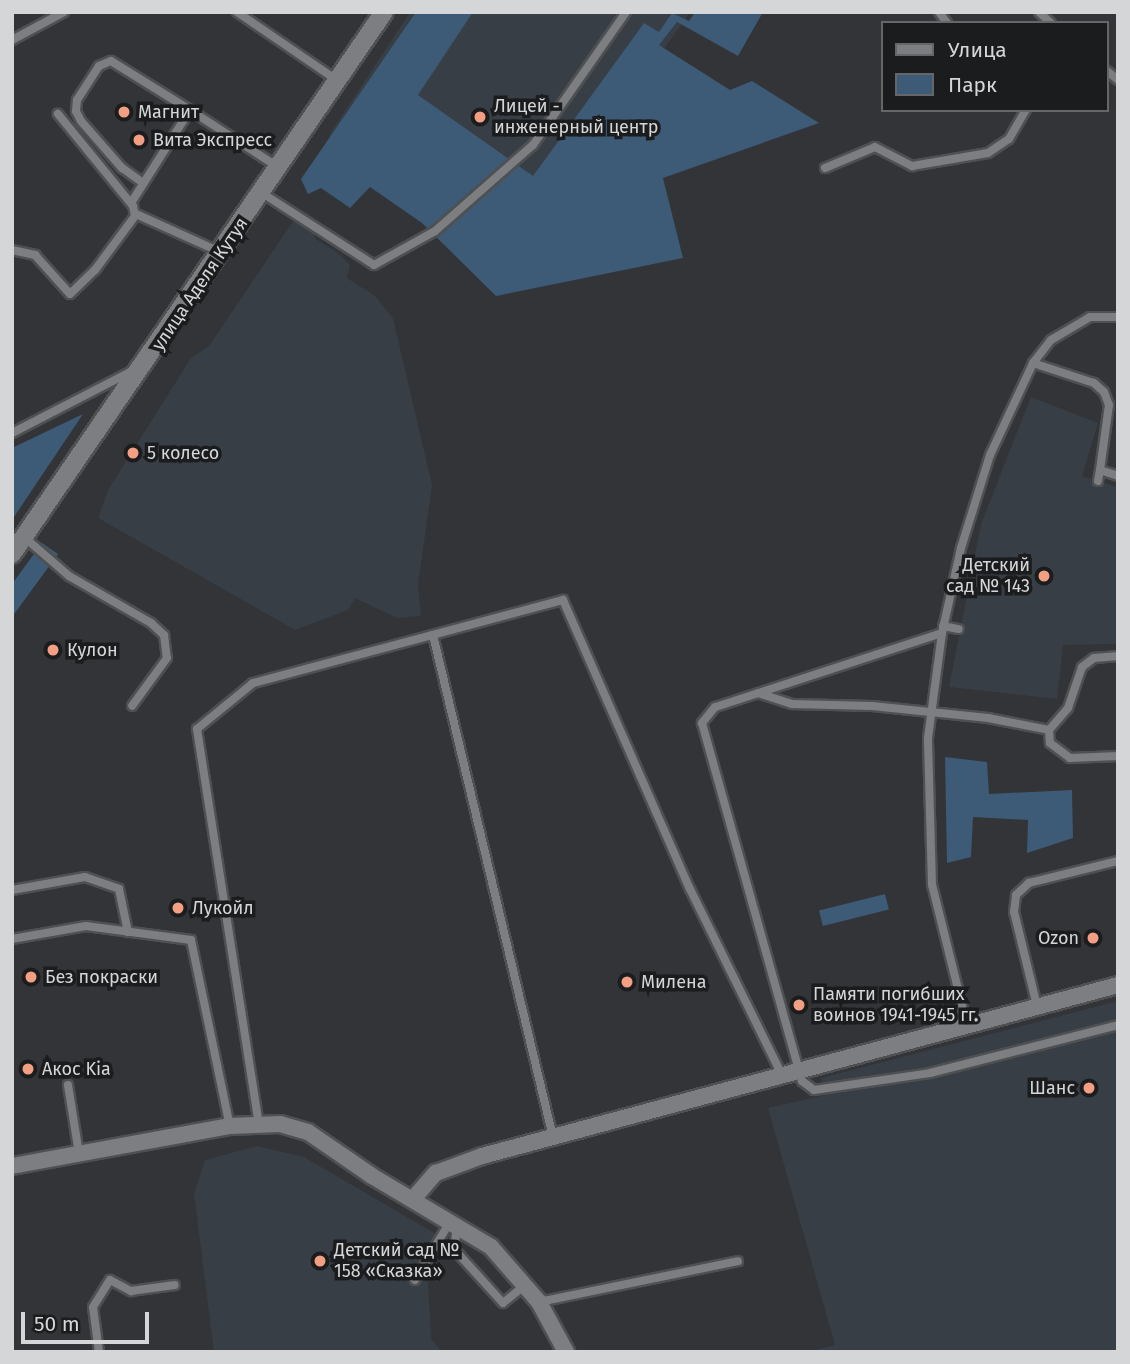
<!DOCTYPE html>
<html>
<head>
<meta charset="utf-8">
<style>
	body { margin:0 }
	#map { position:relative; width:1130px; height:1364px; overflow:hidden; background:#323437; font-family:"Fira Sans",sans-serif }
	div>[style] { position:absolute }
	[style*='--x'] { left:calc(var(--x)*1px); top:calc(var(--y)*1px); width:calc(var(--w)*1px); rotate:calc(var(--a)*1deg) }
	.built>* { inset:0; background:#373e45 }
	.green>* { inset:0; background:#3d5a76; transform-origin:0 0 }
	.roads { filter:drop-shadow(2px 0 #4e5052) drop-shadow(-2px 0 #4e5052) drop-shadow(0 2px #4e5052) drop-shadow(0 -2px #4e5052) }
	.lane>* { height:8px; margin:-4px; padding:0 4px; transform-origin:4px; border-radius:4px; background:#7c7e81 }
	.street>* { height:16px; margin:-8px; padding:0 8px; transform-origin:8px; border-radius:8px; background:#7c7e81 }
	.secondary>* { height:18px; margin:-9px; padding:0 9px; transform-origin:9px; border-radius:9px; background:#7c7e81 }
	.dots>* { width:19px; height:19px; translate:-50% -50%; box-sizing:border-box; border:4px solid #1b1c1d; border-radius:50% }
	span { translate:-50% -50%; white-space:nowrap; text-align:center; line-height:1.15; -webkit-text-stroke:7px #1b1c1d; paint-order:stroke }
	.poi-label { font-size:18px; color:#d5d6d8 }
	.left { translate:0 -50%; text-align:left }
	.right { translate:-100% -50%; text-align:right }
	.street-label { font-size:18px; color:#d5d6d8 }
	.frame { position:absolute; inset:0; border:14px solid #d5d6d8; pointer-events:none }
	.legend { position:absolute; left:881px; top:21px; width:228px; height:91px; box-sizing:border-box; background:#1b1c1d; border:2px solid #656668; margin:0; padding:9px 12px; list-style:none; font-size:21px; color:#d5d6d8 }
	.legend li { display:flex; align-items:center; gap:14px; height:35px }
	.legend b { width:35px; border:2px solid #656668 }
	.scale { position:absolute; left:21px; top:1312px; width:128px; height:32px; box-sizing:border-box; border:4px solid #d5d6d8; border-top:0; padding-left:9px; font-size:21px; line-height:24px; white-space:nowrap; color:#d5d6d8; -webkit-text-stroke:5px #1b1c1d; paint-order:stroke }
</style>
</head>
<body>
<div id="map">
	<div class="built">
		<i style="clip-path:polygon(410px 12px,690px 12px,530px 240px,435px 212px,329px 135px)"></i>
		<i style="clip-path:polygon(296px 217px,310px 226px,316px 239px,341px 255px,350px 265px,347px 278px,375px 296px,393px 318px,432px 485px,418px 585px,421px 616px,397px 618px,355px 598px,348px 610px,295px 630px,98px 518px,108px 490px,191px 358px,209px 346px)"></i>
		<i style="clip-path:polygon(1031px 397px,1098px 423px,1082px 476px,1118px 487px,1118px 644px,1063px 645px,1057px 699px,949px 687px,981px 524px)"></i>
		<i style="clip-path:polygon(1118px 1001px,1118px 1352px,808px 1352px,835px 1345px,768px 1108px,825px 1095px,821px 1078px)"></i>
		<i style="clip-path:polygon(257px 1146px,304px 1157px,448px 1241px,428px 1281px,431px 1338px,442px 1352px,214px 1352px,194px 1193px,205px 1160px)"></i>
	</div>
	<div class="green">
		<i style="clip-path:polygon(416px 12px,473px 12px,418px 95px,533px 176px,644px 23px,659px 32px,672px 13px,689px 21px,695px 12px,763px 12px,738px 56px,677px 22px,659px 45px,730px 90px,752px 81px,819px 123px,663px 178px,683px 258px,496px 296px,422px 223px,370px 187px,350px 208px,321px 188px,308px 194px,301px 179px)"></i>
		<i style="clip-path:polygon(83px 414px,12px 520px,12px 448px)"></i>
		<i style="clip-path:polygon(42px 543px,58px 554px,12px 617px,12px 584px)"></i>
		<i style="clip-path:polygon(945px 757px,987px 762px,989px 794px,1072px 790px,1073px 838px,1027px 853px,1028px 820px,973px 817px,971px 857px,947px 863px)"></i>
		<i style="left:885px;top:894px;width:16px;height:68px;rotate:76deg"></i>
	</div>
	<div class="roads">
		<div class="lane">
			<i style="--x:237;--y:12;--w:122;--a:34.3"></i>
			<i style="--x:939;--y:12;--w:14;--a:54"></i>
			<i style="--x:1039;--y:12;--w:16;--a:43"></i>
			<i style="--x:12;--y:40;--w:59;--a:-28.3"></i>
			<i style="--x:1107;--y:71;--w:14;--a:39"></i>
			<i style="--x:825;--y:168;--w:54;--a:-22.8"></i>
			<i style="--x:875;--y:147;--w:42;--a:27.2"></i>
			<i style="--x:912;--y:166;--w:77;--a:-9.7"></i>
			<i style="--x:988;--y:153;--w:25;--a:-34"></i>
			<i style="--x:1009;--y:139;--w:34;--a:-60"></i>
			<i style="--x:143;--y:183;--w:26;--a:-144"></i>
			<i style="--x:122;--y:168;--w:62;--a:-131.1"></i>
			<i style="--x:81;--y:121;--w:11;--a:-117"></i>
			<i style="--x:76;--y:111;--w:11;--a:-85"></i>
			<i style="--x:77;--y:100;--w:40;--a:-57.1"></i>
			<i style="--x:99;--y:66;--w:13;--a:-23"></i>
			<i style="--x:111;--y:61;--w:93;--a:31.8"></i>
			<i style="--x:262;--y:193;--w:133;--a:32.7"></i>
			<i style="--x:374;--y:265;--w:70;--a:-29.1"></i>
			<i style="--x:435;--y:231;--w:130;--a:-41.3"></i>
			<i style="--x:533;--y:145;--w:162;--a:-55"></i>
			<i style="--x:131;--y:203;--w:110;--a:-57.6"></i>
			<i style="--x:190;--y:110;--w:105;--a:32.9"></i>
			<i style="--x:136;--y:214;--w:92;--a:24.3"></i>
			<i style="--x:12;--y:250;--w:24;--a:12"></i>
			<i style="--x:35;--y:255;--w:52;--a:48.1"></i>
			<i style="--x:70;--y:294;--w:35;--a:-44"></i>
			<i style="--x:95;--y:270;--w:67;--a:-53.5"></i>
			<i style="--x:135;--y:216;--w:10;--a:-101"></i>
			<i style="--x:133;--y:206;--w:119;--a:-129.2"></i>
			<i style="--x:1033;--y:363;--w:64;--a:18.2"></i>
			<i style="--x:1094;--y:383;--w:13;--a:42"></i>
			<i style="--x:1104;--y:392;--w:14;--a:69"></i>
			<i style="--x:1109;--y:405;--w:66;--a:97.9"></i>
			<i style="--x:1100;--y:470;--w:19;--a:18"></i>
			<i style="--x:12;--y:433;--w:135;--a:-27.3"></i>
			<i style="--x:1098;--y:481;--w:11;--a:-80"></i>
			<i style="--x:24;--y:537;--w:60;--a:40.9"></i>
			<i style="--x:69;--y:576;--w:95;--a:29.8"></i>
			<i style="--x:151;--y:623;--w:18;--a:43"></i>
			<i style="--x:164;--y:635;--w:23;--a:83"></i>
			<i style="--x:167;--y:658;--w:59;--a:126.1"></i>
			<i style="--x:943;--y:626;--w:16;--a:11"></i>
			<i style="--x:942;--y:633;--w:239;--a:161.9"></i>
			<i style="--x:715;--y:707;--w:21;--a:129"></i>
			<i style="--x:702;--y:723;--w:372;--a:74.4"></i>
			<i style="--x:802;--y:1081;--w:15;--a:37"></i>
			<i style="--x:814;--y:1090;--w:117;--a:-8.3"></i>
			<i style="--x:930;--y:1073;--w:194;--a:-14.3"></i>
			<i style="--x:433;--y:635;--w:516;--a:76.56"></i>
			<i style="--x:758;--y:693;--w:36;--a:18"></i>
			<i style="--x:792;--y:704;--w:80;--a:1.4"></i>
			<i style="--x:872;--y:706;--w:117;--a:5.9"></i>
			<i style="--x:988;--y:718;--w:62;--a:11.1"></i>
			<i style="--x:1049;--y:730;--w:13;--a:86"></i>
			<i style="--x:1050;--y:743;--w:25;--a:37"></i>
			<i style="--x:1070;--y:758;--w:48;--a:-2.4"></i>
			<i style="--x:1049;--y:730;--w:29;--a:-49"></i>
			<i style="--x:1068;--y:708;--w:43;--a:-71.1"></i>
			<i style="--x:1082;--y:667;--w:15;--a:-37"></i>
			<i style="--x:1094;--y:658;--w:24;--a:-5"></i>
			<i style="--x:12;--y:890;--w:74;--a:-10.1"></i>
			<i style="--x:85;--y:877;--w:36;--a:19"></i>
			<i style="--x:119;--y:889;--w:44;--a:78.2"></i>
			<i style="--x:12;--y:939;--w:75;--a:-10"></i>
			<i style="--x:86;--y:926;--w:106;--a:7.6"></i>
			<i style="--x:191;--y:940;--w:190;--a:78.2"></i>
			<i style="--x:1037;--y:1006;--w:97;--a:-103.7"></i>
			<i style="--x:1014;--y:912;--w:17;--a:-83"></i>
			<i style="--x:1016;--y:895;--w:18;--a:-43"></i>
			<i style="--x:1029;--y:883;--w:92;--a:-13.9"></i>
			<i style="--x:967;--y:1025;--w:144;--a:-104"></i>
			<i style="--x:932;--y:885;--w:147;--a:-91.6"></i>
			<i style="--x:928;--y:738;--w:106;--a:-82.4"></i>
			<i style="--x:942;--y:633;--w:87;--a:-77.4"></i>
			<i style="--x:961;--y:548;--w:97;--a:-72.7"></i>
			<i style="--x:990;--y:455;--w:102;--a:-64.9"></i>
			<i style="--x:1033;--y:363;--w:29;--a:-52"></i>
			<i style="--x:1051;--y:340;--w:45;--a:-30.5"></i>
			<i style="--x:1090;--y:317;--w:28;--a:0"></i>
			<i style="--x:68;--y:1085;--w:70;--a:80.9"></i>
			<i style="--x:259;--y:1125;--w:401;--a:-98.9"></i>
			<i style="--x:197;--y:729;--w:72;--a:-39.4"></i>
			<i style="--x:253;--y:683;--w:321;--a:-15"></i>
			<i style="--x:563;--y:600;--w:316;--a:66.3"></i>
			<i style="--x:690;--y:889;--w:208;--a:63.7"></i>
			<i style="--x:457;--y:1226;--w:23;--a:97"></i>
			<i style="--x:454;--y:1249;--w:73;--a:47.8"></i>
			<i style="--x:503;--y:1303;--w:28;--a:-39"></i>
			<i style="--x:415;--y:1280;--w:70;--a:-59"></i>
			<i style="--x:539;--y:1302;--w:203;--a:-11.6"></i>
			<i style="--x:99;--y:1352;--w:45;--a:-97.6"></i>
			<i style="--x:93;--y:1307;--w:32;--a:-58"></i>
			<i style="--x:110;--y:1280;--w:24;--a:28"></i>
			<i style="--x:131;--y:1291;--w:44;--a:-7.8"></i>
		</div>
		<div class="street">
			<i style="--x:12;--y:1166;--w:222;--a:-10.4"></i>
			<i style="--x:230;--y:1126;--w:50;--a:-2.3"></i>
			<i style="--x:280;--y:1124;--w:29;--a:16"></i>
			<i style="--x:308;--y:1132;--w:78;--a:34.5"></i>
			<i style="--x:372;--y:1176;--w:139;--a:30.8"></i>
			<i style="--x:491;--y:1247;--w:73;--a:48.9"></i>
			<i style="--x:539;--y:1302;--w:57;--a:61.6"></i>
			<i style="--x:413;--y:1199;--w:35;--a:-49"></i>
			<i style="--x:436;--y:1173;--w:49;--a:-20.3"></i>
			<i style="--x:482;--y:1156;--w:659;--a:-15.05"></i>
		</div>
		<div class="secondary">
			<i style="--x:12;--y:554;--w:657;--a:-55.54"></i>
		</div>
	</div>
	<div class="dots">
		<i style="left:124px;top:112px;background:#f39f84"></i>
		<i style="left:480px;top:117px;background:#f39f84"></i>
		<i style="left:139px;top:140px;background:#f39f84"></i>
		<i style="left:133px;top:453px;background:#f39f84"></i>
		<i style="left:1044px;top:576px;background:#f39f84"></i>
		<i style="left:53px;top:650px;background:#f39f84"></i>
		<i style="left:178px;top:908px;background:#f39f84"></i>
		<i style="left:1093px;top:938px;background:#f39f84"></i>
		<i style="left:31px;top:977px;background:#f39f84"></i>
		<i style="left:627px;top:982px;background:#f39f84"></i>
		<i style="left:799px;top:1005px;background:#f39f84"></i>
		<i style="left:28px;top:1069px;background:#f39f84"></i>
		<i style="left:1089px;top:1088px;background:#f39f84"></i>
		<i style="left:320px;top:1261px;background:#f39f84"></i>
	</div>
	<div class="poi-label">
		<span class="left" style="left:494px;top:117px">Лицей -<br>инженерный центр</span>
		<span class="left" style="left:138px;top:112px">Магнит</span>
		<span class="left" style="left:153px;top:140px">Вита Экспресс</span>
		<span class="left" style="left:147px;top:453px">5 колесо</span>
		<span class="right" style="left:1030px;top:576px">Детский<br>сад № 143</span>
		<span class="left" style="left:67px;top:650px">Кулон</span>
		<span class="left" style="left:192px;top:908px">Лукойл</span>
		<span class="right" style="left:1079px;top:938px">Ozon</span>
		<span class="left" style="left:45px;top:977px">Без покраски</span>
		<span class="left" style="left:641px;top:982px">Милена</span>
		<span class="left" style="left:813px;top:1005px">Памяти погибших<br>воинов 1941-1945 гг.</span>
		<span class="left" style="left:42px;top:1069px">Акос Kia</span>
		<span class="right" style="left:1075px;top:1088px">Шанс</span>
		<span class="left" style="left:334px;top:1261px">Детский сад №<br>158 «Сказка»</span>
	</div>
	<div class="street-label">
		<span style="left:200px;top:284px;rotate:-56deg">улица Аделя Кутуя</span>
	</div>
	<div class="frame"></div>
	<ul class="legend">
	<li><b style="height:9px;background:#7c7e81"></b>Улица</li>
	<li><b style="height:19px;background:#3d5a76"></b>Парк</li>
	</ul>
	<div class="scale">50 m</div>
</div>
</body>
</html>
